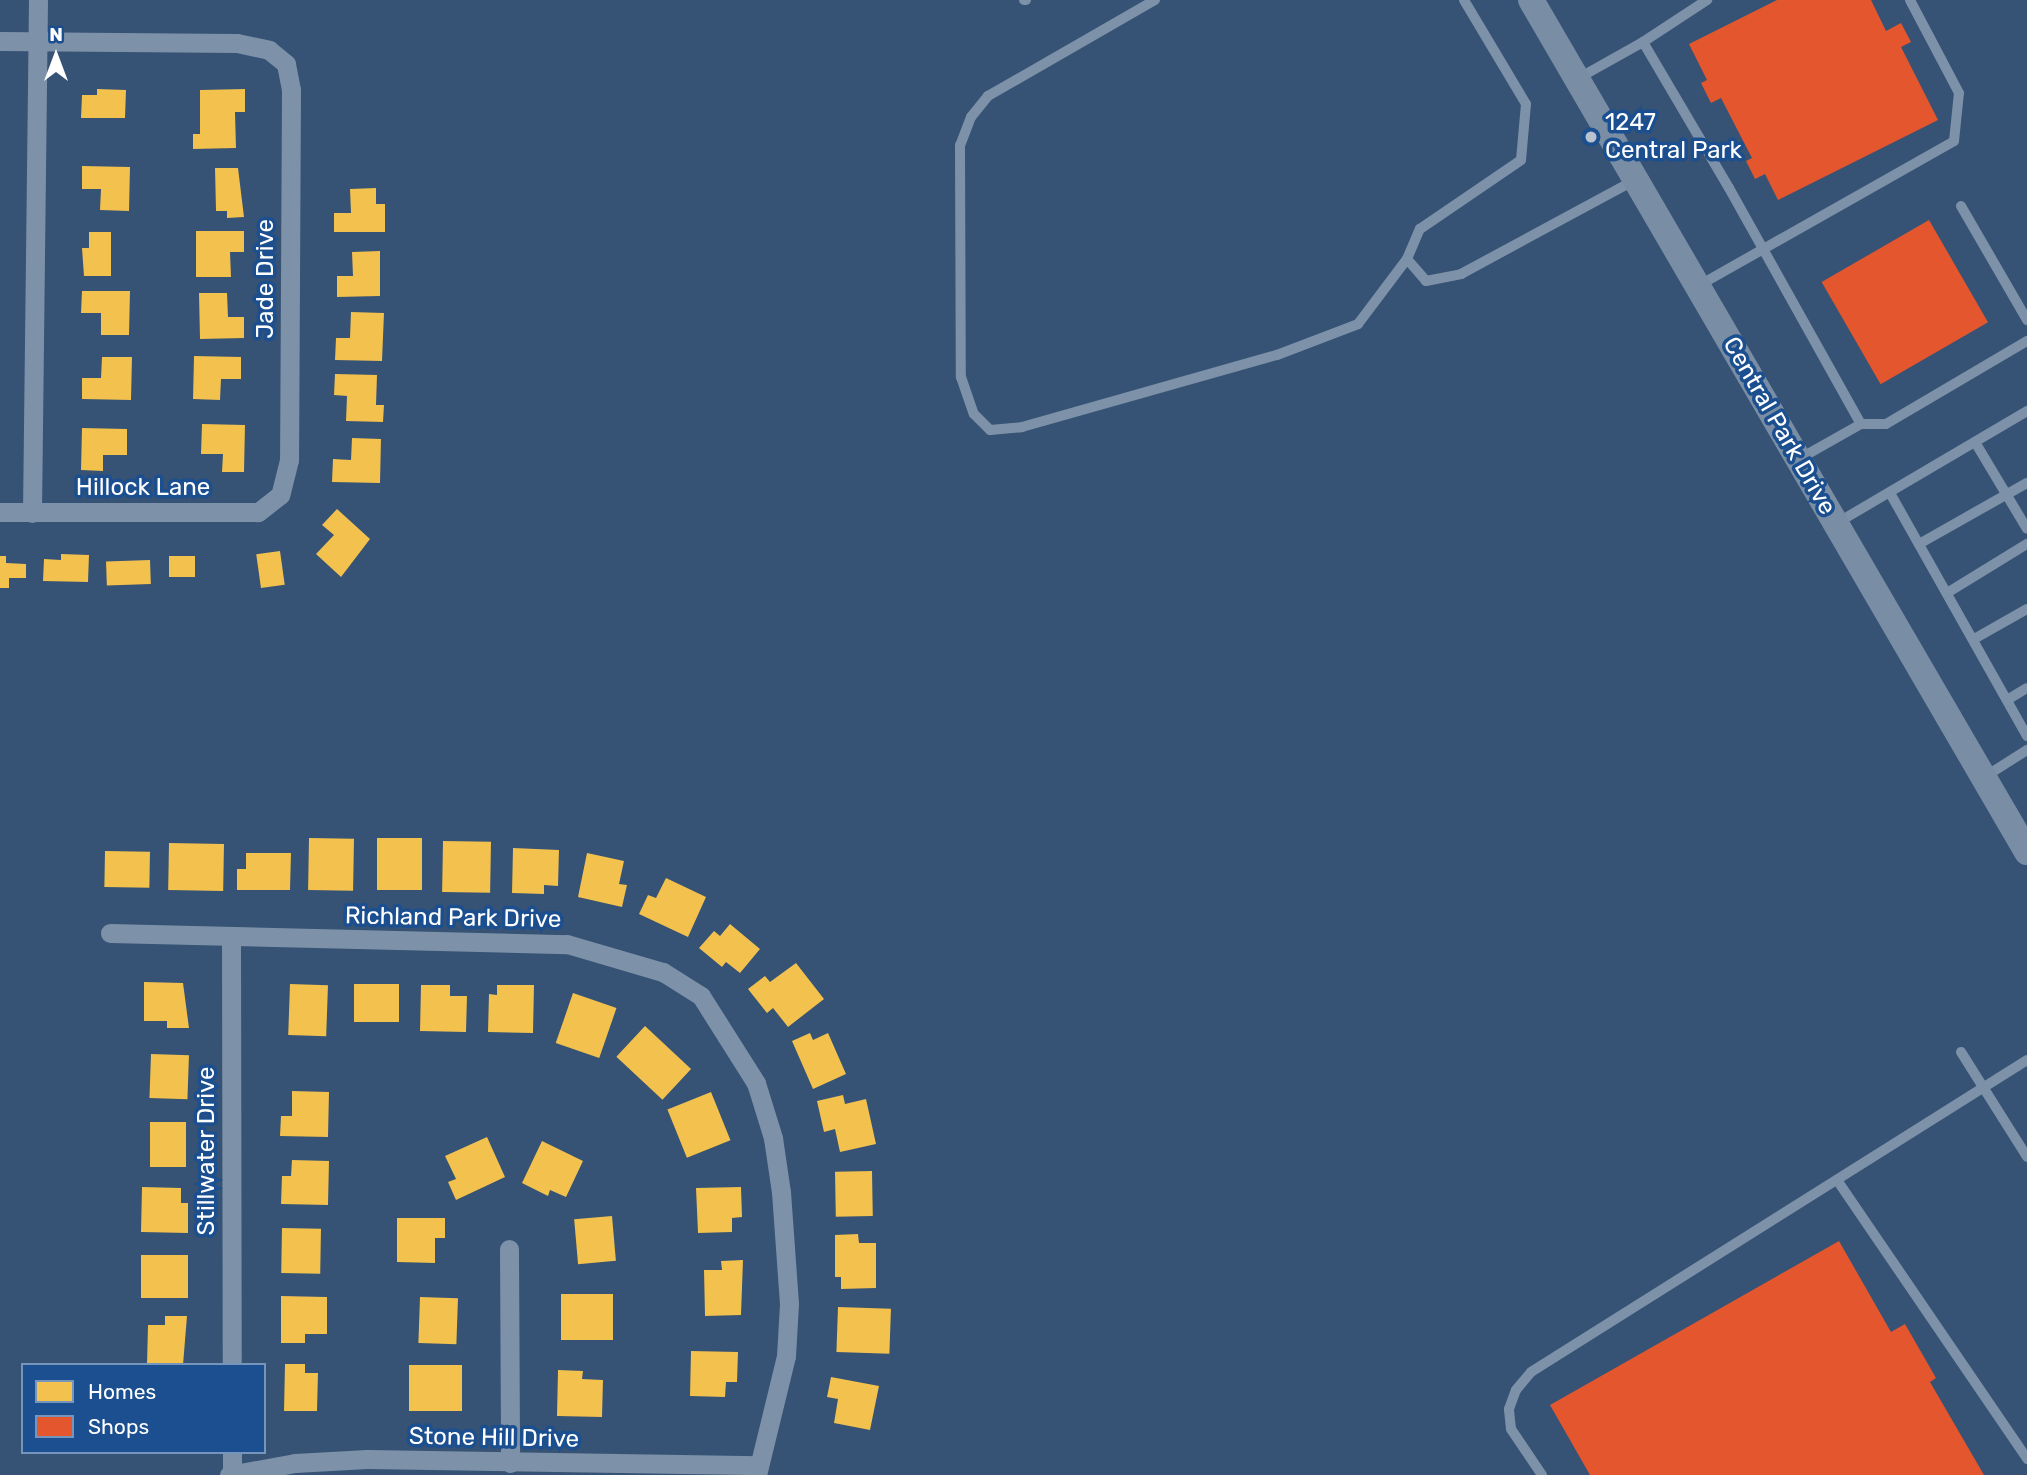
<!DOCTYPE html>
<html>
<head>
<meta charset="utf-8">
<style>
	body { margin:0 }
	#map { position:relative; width:2027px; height:1475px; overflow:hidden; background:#365274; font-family:Rubik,sans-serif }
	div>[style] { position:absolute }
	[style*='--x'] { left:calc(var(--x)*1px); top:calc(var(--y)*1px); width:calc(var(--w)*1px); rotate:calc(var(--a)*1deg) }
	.homes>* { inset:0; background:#f2c14e; transform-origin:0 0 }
	.shops>* { inset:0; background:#e4572e; transform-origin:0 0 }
	.lane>* { height:10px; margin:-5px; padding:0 5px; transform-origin:5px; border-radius:5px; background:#7d92a8 }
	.street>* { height:19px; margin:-9.5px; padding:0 9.5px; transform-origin:9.5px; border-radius:9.5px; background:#7d92a8 }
	.secondary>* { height:26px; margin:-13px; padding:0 13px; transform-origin:13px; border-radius:13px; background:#798da4 }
	.dots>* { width:19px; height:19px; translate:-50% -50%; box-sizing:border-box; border:4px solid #1b4f8f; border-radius:50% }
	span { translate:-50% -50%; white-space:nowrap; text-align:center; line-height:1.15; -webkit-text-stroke:7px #1b4f8f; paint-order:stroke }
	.poi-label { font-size:24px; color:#fff }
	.left { translate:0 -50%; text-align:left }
	.street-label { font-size:24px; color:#fff }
	.legend { position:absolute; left:21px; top:1363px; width:245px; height:91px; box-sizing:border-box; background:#1b4f8f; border:2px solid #7695bc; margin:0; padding:9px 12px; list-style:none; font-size:21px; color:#fff }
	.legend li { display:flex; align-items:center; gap:14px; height:35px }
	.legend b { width:35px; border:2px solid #7695bc }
	.north { position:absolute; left:21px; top:21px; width:70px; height:70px; -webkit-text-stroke:5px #1b4f8f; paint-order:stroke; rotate:0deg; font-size:19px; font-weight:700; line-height:28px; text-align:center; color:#fff }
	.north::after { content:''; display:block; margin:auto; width:24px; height:32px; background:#fff; clip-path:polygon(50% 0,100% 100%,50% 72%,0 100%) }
</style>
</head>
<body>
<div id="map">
	<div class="homes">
		<i style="clip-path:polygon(97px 89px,126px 90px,125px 118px,81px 118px,82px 95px,97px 95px)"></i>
		<i style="clip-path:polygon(245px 89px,245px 112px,235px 112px,236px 148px,193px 149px,193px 134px,200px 134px,200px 90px)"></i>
		<i style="clip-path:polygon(82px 166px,130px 167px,129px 211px,100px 210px,101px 189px,82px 189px)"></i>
		<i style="clip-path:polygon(215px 168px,238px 168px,244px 217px,227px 218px,227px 211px,216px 211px)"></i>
		<i style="clip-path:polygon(376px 188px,376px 204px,385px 204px,385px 232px,334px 232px,334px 213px,351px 213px,350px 189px)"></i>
		<i style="clip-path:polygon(196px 231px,244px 231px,244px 252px,230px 252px,231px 277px,196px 277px)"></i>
		<i style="clip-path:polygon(89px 232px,111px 232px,111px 276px,84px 276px,82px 248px,89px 248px)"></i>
		<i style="clip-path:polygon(380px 251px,380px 296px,337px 297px,337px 276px,353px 276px,352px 252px)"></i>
		<i style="clip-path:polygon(82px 291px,130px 291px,129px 335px,101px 335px,101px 313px,81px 313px)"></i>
		<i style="clip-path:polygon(199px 293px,227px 293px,228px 317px,244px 317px,244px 338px,200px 339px)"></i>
		<i style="clip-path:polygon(351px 312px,384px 313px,382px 361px,335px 360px,336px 338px,350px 338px)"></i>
		<i style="clip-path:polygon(194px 356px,241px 357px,241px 379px,221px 379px,220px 400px,193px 399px)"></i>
		<i style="clip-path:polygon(102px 357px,132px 357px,131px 400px,82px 399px,82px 378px,101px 378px)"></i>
		<i style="clip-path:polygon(335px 374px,377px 375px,376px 405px,384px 405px,383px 422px,346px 421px,347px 396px,334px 395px)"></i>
		<i style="clip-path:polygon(202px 424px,245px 425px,244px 472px,222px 472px,223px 454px,201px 454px)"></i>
		<i style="clip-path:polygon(82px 428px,127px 429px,127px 455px,103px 455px,103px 471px,81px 470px)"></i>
		<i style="clip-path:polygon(352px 438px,381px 439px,380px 483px,332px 482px,333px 459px,351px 460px)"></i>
		<i style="clip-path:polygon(337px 509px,370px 539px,341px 577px,316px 554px,334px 535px,322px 525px)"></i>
		<i style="left:280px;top:551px;width:34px;height:24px;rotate:82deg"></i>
		<i style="clip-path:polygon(61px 554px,89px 555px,88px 582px,43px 581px,44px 559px,61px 560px)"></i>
		<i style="clip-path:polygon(0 556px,6px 556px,6px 563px,26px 564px,26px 578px,9px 578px,9px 588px,0 588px)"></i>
		<i style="left:169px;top:556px;width:26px;height:21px"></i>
		<i style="left:150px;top:560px;width:24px;height:44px;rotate:88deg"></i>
		<i style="left:309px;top:838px;width:45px;height:52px;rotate:1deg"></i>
		<i style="left:377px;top:838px;width:45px;height:52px"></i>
		<i style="left:443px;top:841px;width:48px;height:51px;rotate:1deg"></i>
		<i style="left:169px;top:843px;width:55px;height:47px;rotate:1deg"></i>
		<i style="clip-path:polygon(513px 848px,559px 850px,558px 886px,544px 885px,544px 894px,512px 893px)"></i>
		<i style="left:105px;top:851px;width:45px;height:36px;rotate:1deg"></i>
		<i style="clip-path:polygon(246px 853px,291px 853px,290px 890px,237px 890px,237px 869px,246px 869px)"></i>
		<i style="clip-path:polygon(587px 853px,624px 861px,619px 884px,627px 885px,622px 907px,578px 897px)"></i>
		<i style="clip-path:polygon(666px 878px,706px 897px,688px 937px,639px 914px,648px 895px,656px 898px)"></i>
		<i style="clip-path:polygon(730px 924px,760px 949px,740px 973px,726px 962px,722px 967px,699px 948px,714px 931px,720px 936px)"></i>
		<i style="clip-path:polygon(796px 963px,824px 999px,788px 1027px,773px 1008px,767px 1013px,748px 989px,765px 976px,770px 982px)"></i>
		<i style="clip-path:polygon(144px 982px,183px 983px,189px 1028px,167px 1028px,167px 1021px,144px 1021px)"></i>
		<i style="left:290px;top:984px;width:38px;height:51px;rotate:2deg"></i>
		<i style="left:354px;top:984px;width:45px;height:38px"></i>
		<i style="clip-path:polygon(421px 985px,450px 985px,450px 996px,467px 996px,466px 1032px,420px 1031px)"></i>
		<i style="clip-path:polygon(497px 985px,534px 985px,533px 1033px,488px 1032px,489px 994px,497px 995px)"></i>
		<i style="left:573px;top:993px;width:46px;height:53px;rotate:19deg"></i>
		<i style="left:645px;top:1026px;width:63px;height:42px;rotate:43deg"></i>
		<i style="clip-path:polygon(810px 1033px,813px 1040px,828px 1033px,846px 1074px,813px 1089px,792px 1041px)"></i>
		<i style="left:151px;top:1054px;width:38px;height:44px;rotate:2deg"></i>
		<i style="clip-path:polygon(292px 1091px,329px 1092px,328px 1137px,280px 1136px,281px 1116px,292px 1116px)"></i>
		<i style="left:711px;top:1092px;width:52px;height:47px;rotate:68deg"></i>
		<i style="clip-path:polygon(843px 1095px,845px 1104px,866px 1099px,876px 1144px,840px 1152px,835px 1129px,824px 1132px,817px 1101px)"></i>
		<i style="left:150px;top:1122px;width:36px;height:45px"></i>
		<i style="clip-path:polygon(487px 1137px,505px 1177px,456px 1200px,448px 1182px,456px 1179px,445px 1156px)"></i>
		<i style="clip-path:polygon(542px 1141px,583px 1161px,566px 1197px,550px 1190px,548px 1196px,522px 1183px)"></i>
		<i style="clip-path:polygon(292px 1160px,329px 1161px,328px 1205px,281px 1204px,282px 1176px,291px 1176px)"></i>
		<i style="left:872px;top:1171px;width:45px;height:37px;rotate:89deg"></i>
		<i style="clip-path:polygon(142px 1187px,181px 1188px,181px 1203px,188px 1203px,188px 1233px,141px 1232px)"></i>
		<i style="clip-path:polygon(741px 1187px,742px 1217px,732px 1218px,732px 1232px,698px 1233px,696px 1188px)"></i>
		<i style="left:612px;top:1216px;width:45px;height:38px;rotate:85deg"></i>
		<i style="clip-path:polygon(397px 1218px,445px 1218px,445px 1238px,435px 1238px,435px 1263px,397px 1262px)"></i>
		<i style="left:282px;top:1228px;width:39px;height:45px;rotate:1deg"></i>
		<i style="clip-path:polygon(858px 1234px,859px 1243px,876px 1243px,876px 1288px,841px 1289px,841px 1277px,835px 1277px,835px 1235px)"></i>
		<i style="left:141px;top:1255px;width:47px;height:43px"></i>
		<i style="clip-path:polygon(743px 1260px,741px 1315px,705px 1316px,704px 1270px,722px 1270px,721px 1261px)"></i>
		<i style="left:561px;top:1294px;width:52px;height:46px"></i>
		<i style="clip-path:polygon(281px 1296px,327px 1297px,327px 1334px,305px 1334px,305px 1343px,281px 1343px)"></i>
		<i style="left:420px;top:1297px;width:38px;height:46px;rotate:2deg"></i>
		<i style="left:838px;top:1307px;width:53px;height:45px;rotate:2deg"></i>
		<i style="clip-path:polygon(165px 1316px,187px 1316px,183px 1365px,147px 1365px,148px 1325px,165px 1325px)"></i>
		<i style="clip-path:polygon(691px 1351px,738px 1352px,737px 1382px,726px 1382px,725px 1397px,690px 1396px)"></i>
		<i style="clip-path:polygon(285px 1364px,305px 1364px,305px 1373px,318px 1373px,317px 1411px,284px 1411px)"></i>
		<i style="left:409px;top:1365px;width:53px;height:46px"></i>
		<i style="clip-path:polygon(558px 1370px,583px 1371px,582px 1379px,603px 1380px,602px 1417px,557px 1416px)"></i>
		<i style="clip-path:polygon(831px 1377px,879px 1386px,870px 1430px,834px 1423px,838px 1399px,827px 1397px)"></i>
	</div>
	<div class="shops">
		<i style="clip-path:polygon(1777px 0,1871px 0,1886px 31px,1901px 23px,1911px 42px,1901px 47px,1938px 120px,1778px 200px,1765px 174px,1755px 179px,1746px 161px,1752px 158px,1721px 98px,1711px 103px,1701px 83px,1707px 80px,1689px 44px)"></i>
		<i style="left:1929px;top:220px;width:118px;height:124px;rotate:60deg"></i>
		<i style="clip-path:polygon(1839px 1241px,1891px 1332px,1905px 1324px,1936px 1378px,1930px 1382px,1984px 1475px,1590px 1475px,1550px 1405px)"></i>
	</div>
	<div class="lane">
		<i style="--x:1024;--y:0;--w:2;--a:0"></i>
		<i style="--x:1155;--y:0;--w:193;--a:150.1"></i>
		<i style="--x:988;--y:96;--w:27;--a:129"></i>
		<i style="--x:971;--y:117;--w:30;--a:111"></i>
		<i style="--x:960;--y:145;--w:232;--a:89.8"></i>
		<i style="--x:961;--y:377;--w:39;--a:71"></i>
		<i style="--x:974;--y:414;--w:23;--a:45"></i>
		<i style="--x:990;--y:430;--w:32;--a:-5"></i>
		<i style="--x:1022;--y:427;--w:265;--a:-15.8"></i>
		<i style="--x:1277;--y:355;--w:87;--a:-20.9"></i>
		<i style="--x:1358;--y:324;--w:81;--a:-53"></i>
		<i style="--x:1407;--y:259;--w:33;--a:-67"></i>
		<i style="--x:1420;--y:229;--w:122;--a:-34.3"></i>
		<i style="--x:1521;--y:160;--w:56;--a:-84.9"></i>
		<i style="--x:1526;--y:104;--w:121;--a:-120.8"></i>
		<i style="--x:1643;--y:42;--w:77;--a:-33.3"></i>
		<i style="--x:1577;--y:79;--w:76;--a:-29.3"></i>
		<i style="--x:1643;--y:42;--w:169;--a:59.5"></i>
		<i style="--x:1729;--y:188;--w:270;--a:60.8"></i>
		<i style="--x:1861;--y:424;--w:71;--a:150.6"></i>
		<i style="--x:1961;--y:206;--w:132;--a:59.9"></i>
		<i style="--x:1407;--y:259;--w:29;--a:49"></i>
		<i style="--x:1426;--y:281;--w:36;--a:-11"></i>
		<i style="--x:1461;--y:274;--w:198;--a:-28.4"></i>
		<i style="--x:1698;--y:286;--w:294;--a:-29.5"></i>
		<i style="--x:1954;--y:141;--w:48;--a:-84.1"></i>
		<i style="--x:1959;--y:93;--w:105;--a:-117.8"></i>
		<i style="--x:1861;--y:424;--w:25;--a:0"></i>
		<i style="--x:1886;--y:424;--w:164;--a:-30.5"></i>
		<i style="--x:1975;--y:442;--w:101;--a:59.1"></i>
		<i style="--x:1890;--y:493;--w:279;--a:60.6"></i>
		<i style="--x:1837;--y:523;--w:221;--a:-30.5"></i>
		<i style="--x:1919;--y:544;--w:124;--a:-29.5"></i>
		<i style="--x:1947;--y:593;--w:94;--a:-31.5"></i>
		<i style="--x:1974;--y:639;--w:61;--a:-29.5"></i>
		<i style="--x:2007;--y:700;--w:23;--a:-31"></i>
		<i style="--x:1986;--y:776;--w:49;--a:-32.4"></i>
		<i style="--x:1961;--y:1052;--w:124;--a:57.8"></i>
		<i style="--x:1837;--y:1180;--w:338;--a:55.7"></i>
		<i style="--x:1542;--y:1475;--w:55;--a:-124"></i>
		<i style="--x:1511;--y:1429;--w:20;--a:-96"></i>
		<i style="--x:1509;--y:1409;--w:20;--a:-70"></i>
		<i style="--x:1516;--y:1390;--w:23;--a:-50"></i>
		<i style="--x:1531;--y:1372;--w:586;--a:-32.17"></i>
	</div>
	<div class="street">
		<i style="--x:0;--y:41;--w:237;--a:0.5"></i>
		<i style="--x:237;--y:43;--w:33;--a:12"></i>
		<i style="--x:269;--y:50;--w:22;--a:39"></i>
		<i style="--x:286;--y:64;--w:26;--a:79"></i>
		<i style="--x:291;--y:90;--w:370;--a:90.3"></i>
		<i style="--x:289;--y:460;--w:36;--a:104"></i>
		<i style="--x:280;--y:495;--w:28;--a:142"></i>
		<i style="--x:258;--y:512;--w:258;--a:180"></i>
		<i style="--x:32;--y:513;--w:513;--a:-89.33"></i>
		<i style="--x:110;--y:933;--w:457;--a:1.4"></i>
		<i style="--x:567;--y:944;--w:100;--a:16.3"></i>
		<i style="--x:663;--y:972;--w:45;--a:32.3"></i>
		<i style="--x:701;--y:996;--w:103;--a:57.7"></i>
		<i style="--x:756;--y:1083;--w:58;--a:72.8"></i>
		<i style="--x:773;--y:1138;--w:55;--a:81.6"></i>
		<i style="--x:781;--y:1192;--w:112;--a:85.9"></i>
		<i style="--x:789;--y:1304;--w:52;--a:93.3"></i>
		<i style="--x:786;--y:1356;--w:122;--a:103.7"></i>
		<i style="--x:231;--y:937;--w:428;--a:89.9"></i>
		<i style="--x:509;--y:1249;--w:214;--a:89.7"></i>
		<i style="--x:232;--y:1452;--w:22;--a:90"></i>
		<i style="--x:229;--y:1475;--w:67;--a:-10.3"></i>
		<i style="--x:295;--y:1463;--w:72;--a:-3.2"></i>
		<i style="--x:367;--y:1459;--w:392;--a:0.9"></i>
	</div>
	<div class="secondary">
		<i style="--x:1531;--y:0;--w:986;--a:59.79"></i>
	</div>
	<div class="dots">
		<i style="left:1591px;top:137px;background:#b9c2ce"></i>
	</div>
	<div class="poi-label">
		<span class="left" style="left:1605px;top:137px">1247<br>Central Park</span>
	</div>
	<div class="street-label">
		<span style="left:266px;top:279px;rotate:-90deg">Jade Drive</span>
		<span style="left:1779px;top:426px;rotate:60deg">Central Park Drive</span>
		<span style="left:143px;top:488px">Hillock Lane</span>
		<span style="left:453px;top:918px;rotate:1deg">Richland Park Drive</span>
		<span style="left:207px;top:1151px;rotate:-90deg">Stillwater Drive</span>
		<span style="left:494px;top:1438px;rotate:1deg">Stone Hill Drive</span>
	</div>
	<ul class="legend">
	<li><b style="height:19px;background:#f2c14e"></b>Homes</li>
	<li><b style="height:19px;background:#e4572e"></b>Shops</li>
	</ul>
	<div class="north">N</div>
</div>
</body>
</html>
